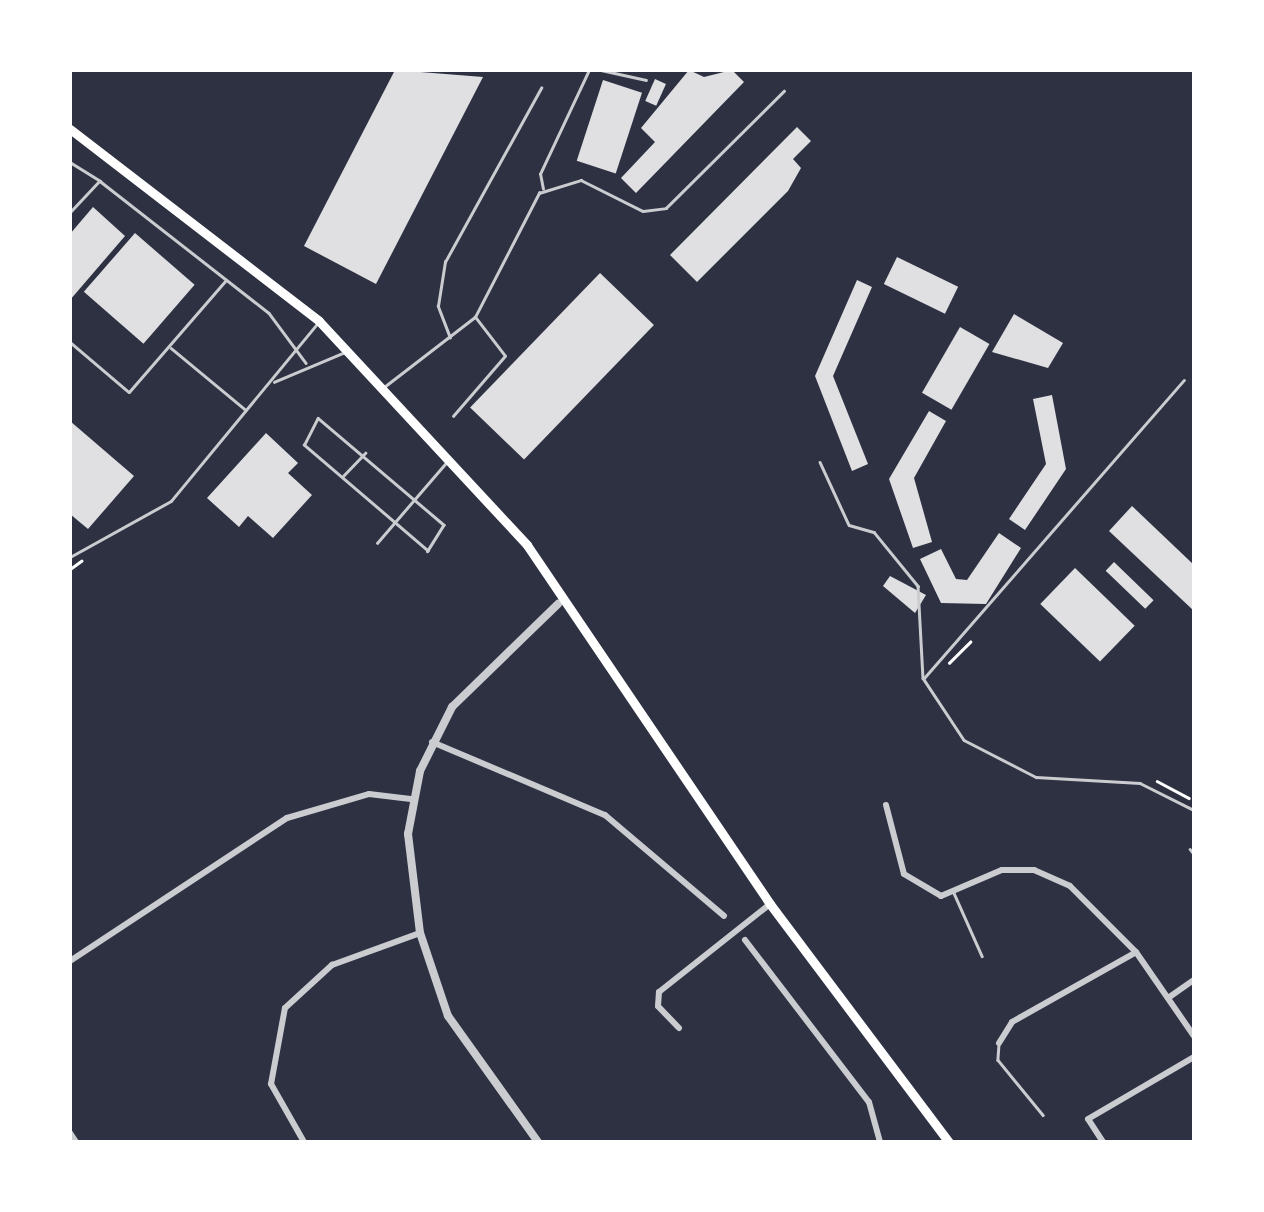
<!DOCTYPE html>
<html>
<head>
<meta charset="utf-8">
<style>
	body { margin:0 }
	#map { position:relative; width:1264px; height:1212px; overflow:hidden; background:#2d3142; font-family:"Alegreya Sans",sans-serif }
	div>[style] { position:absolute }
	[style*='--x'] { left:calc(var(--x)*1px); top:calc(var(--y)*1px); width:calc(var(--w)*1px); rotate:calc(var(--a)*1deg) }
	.building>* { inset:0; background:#e0e0e3; transform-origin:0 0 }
	.path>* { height:2.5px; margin:-1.25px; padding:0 1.25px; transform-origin:1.25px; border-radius:1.25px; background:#fff }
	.service>* { height:2.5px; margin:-1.25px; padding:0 1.25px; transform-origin:1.25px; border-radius:1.25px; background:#caccd0 }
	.minor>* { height:6px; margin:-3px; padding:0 3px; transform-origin:3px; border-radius:3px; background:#caccd0 }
	.tertiary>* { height:8px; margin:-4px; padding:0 4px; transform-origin:4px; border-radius:4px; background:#caccd0 }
	.secondary>* { height:9px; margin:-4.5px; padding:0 4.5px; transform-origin:4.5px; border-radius:4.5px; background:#fff }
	span { translate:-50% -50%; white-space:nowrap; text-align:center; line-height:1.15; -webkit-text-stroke:8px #fff; paint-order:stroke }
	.frame { position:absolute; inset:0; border:72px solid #fff; pointer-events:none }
</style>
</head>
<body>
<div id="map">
	<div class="building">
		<i style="clip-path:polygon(395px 70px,483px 77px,376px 284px,304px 246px)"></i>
		<i style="clip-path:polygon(689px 70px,704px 77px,732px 70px,744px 82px,636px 193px,621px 178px,655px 142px,641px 128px)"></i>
		<i style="left:655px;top:79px;width:12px;height:24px;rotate:24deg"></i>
		<i style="left:603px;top:80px;width:41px;height:85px;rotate:18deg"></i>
		<i style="clip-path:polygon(797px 127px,811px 141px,793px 159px,801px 168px,788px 191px,697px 282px,670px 255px)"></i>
		<i style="clip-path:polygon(93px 207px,125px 236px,70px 300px,70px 234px)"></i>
		<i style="left:135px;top:233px;width:79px;height:78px;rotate:41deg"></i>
		<i style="left:897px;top:257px;width:68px;height:30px;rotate:26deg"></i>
		<i style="left:600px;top:273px;width:75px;height:187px;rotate:44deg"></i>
		<i style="clip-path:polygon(857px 280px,872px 287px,833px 376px,868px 464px,852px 471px,815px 376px)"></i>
		<i style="clip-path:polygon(1014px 314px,1063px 343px,1048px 368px,992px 352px)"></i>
		<i style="left:960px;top:327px;width:34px;height:76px;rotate:30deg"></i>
		<i style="clip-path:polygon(1052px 395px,1066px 469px,1025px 530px,1009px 519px,1046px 464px,1033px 399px)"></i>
		<i style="clip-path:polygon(929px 411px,946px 421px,914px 478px,932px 542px,913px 548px,889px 479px)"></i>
		<i style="clip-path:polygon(70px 421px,134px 476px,88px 529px,70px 514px)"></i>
		<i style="clip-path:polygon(266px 433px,298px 463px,288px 473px,312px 495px,273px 538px,248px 516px,239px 527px,207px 498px)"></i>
		<i style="clip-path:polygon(1132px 506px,1194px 565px,1194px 611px,1109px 531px)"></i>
		<i style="clip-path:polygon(999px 533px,1021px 548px,986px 604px,941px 603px,920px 559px,941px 549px,956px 579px,967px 580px)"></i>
		<i style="left:1114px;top:562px;width:55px;height:12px;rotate:44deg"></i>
		<i style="left:1075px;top:568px;width:83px;height:50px;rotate:44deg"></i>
		<i style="clip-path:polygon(890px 576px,926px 595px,915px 613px,883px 586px)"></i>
	</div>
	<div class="path">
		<i style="--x:70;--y:569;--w:14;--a:-36"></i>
		<i style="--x:949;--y:663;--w:30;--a:-45"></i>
		<i style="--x:1157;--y:781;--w:36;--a:28"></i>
	</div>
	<div class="service">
		<i style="--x:601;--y:70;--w:46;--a:12.5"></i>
		<i style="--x:70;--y:162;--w:36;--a:32"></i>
		<i style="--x:100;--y:181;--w:44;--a:133.2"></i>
		<i style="--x:100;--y:181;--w:214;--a:38"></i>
		<i style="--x:269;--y:313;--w:62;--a:53.5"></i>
		<i style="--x:543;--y:189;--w:15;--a:-101"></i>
		<i style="--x:540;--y:174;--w:115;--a:-64.8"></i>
		<i style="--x:450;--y:338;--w:34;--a:-111"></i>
		<i style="--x:438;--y:306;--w:45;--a:-81"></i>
		<i style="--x:445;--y:262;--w:199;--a:-61.1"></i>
		<i style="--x:70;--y:342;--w:77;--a:40.3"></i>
		<i style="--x:129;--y:392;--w:148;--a:-49.1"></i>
		<i style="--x:171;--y:348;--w:97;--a:39.6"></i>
		<i style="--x:274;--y:382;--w:77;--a:-22.9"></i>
		<i style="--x:384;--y:387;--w:115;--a:-37.6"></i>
		<i style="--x:475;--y:317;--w:140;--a:-62.7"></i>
		<i style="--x:539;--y:193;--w:44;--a:-17.2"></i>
		<i style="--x:581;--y:180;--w:69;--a:26.6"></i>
		<i style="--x:643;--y:211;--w:23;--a:-7"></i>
		<i style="--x:666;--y:208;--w:166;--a:-44.8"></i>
		<i style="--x:453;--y:416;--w:79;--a:-49.1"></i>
		<i style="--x:505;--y:356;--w:49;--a:-127.6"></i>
		<i style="--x:318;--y:418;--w:165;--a:40.3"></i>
		<i style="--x:444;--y:525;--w:31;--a:122"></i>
		<i style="--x:428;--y:551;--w:163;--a:-139.5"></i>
		<i style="--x:304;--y:445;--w:30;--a:-63"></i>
		<i style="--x:820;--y:462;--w:69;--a:65.3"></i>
		<i style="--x:849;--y:525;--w:26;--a:16"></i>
		<i style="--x:874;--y:532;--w:70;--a:50.8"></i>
		<i style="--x:918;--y:586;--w:92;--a:86.9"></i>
		<i style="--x:923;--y:678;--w:74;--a:56.5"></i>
		<i style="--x:964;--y:740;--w:81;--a:27.2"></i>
		<i style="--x:1036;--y:777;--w:104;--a:3.3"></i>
		<i style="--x:1140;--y:783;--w:60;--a:26.6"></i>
		<i style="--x:343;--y:476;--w:32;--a:-46"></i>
		<i style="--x:377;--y:543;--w:104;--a:-49.3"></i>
		<i style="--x:70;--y:557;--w:115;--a:-29"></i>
		<i style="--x:171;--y:501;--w:228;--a:-50.5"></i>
		<i style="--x:924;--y:678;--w:395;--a:-48.9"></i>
		<i style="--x:1190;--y:849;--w:6;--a:51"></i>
		<i style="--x:954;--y:893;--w:69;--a:66"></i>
		<i style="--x:999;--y:1044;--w:16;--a:94"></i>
		<i style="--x:998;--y:1060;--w:71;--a:50.7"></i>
	</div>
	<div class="minor">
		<i style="--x:432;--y:742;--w:188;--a:22.9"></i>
		<i style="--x:605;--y:815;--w:156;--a:40.3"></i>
		<i style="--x:886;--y:805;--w:71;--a:75.4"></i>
		<i style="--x:904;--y:874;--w:43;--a:30.7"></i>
		<i style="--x:941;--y:896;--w:66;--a:-23.1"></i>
		<i style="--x:1002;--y:870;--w:32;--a:0"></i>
		<i style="--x:1034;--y:870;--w:39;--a:24"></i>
		<i style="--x:1070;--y:886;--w:93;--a:45"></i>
		<i style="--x:1136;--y:952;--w:102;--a:55.4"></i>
		<i style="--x:745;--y:940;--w:204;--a:52.6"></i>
		<i style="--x:869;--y:1102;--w:41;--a:74.6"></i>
		<i style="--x:70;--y:961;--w:260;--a:-33.4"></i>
		<i style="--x:287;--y:818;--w:85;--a:-16.3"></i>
		<i style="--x:369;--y:794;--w:42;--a:6.8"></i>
		<i style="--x:1168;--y:998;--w:32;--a:-35"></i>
		<i style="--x:679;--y:1028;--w:30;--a:-134"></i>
		<i style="--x:658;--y:1006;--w:14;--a:-86"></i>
		<i style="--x:659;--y:992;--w:142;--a:-38.4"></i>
		<i style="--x:999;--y:1043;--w:25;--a:-58"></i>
		<i style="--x:1012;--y:1022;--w:142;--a:-29.4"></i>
		<i style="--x:70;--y:1133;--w:11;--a:56"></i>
		<i style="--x:304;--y:1142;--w:67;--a:-119.6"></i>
		<i style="--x:271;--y:1084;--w:77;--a:-79.6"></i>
		<i style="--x:285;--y:1008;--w:64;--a:-42.5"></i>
		<i style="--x:332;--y:965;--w:94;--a:-20"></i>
		<i style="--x:1103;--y:1142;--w:27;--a:-123"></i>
		<i style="--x:1088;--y:1119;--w:123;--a:-30.3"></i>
	</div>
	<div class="tertiary">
		<i style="--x:538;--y:1142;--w:155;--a:-125.5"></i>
		<i style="--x:448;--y:1016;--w:88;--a:-108.6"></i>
		<i style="--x:420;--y:933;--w:100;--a:-96.9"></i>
		<i style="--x:408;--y:834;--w:64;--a:-79.2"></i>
		<i style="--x:420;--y:771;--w:72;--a:-63.4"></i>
		<i style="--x:452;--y:707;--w:148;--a:-44.2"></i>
	</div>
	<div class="secondary">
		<i style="--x:70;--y:129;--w:314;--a:37.6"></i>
		<i style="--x:319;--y:321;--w:306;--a:47.1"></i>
		<i style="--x:527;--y:545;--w:434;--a:55.9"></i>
		<i style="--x:770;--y:904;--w:298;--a:53.1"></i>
	</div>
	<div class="frame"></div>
</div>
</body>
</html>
